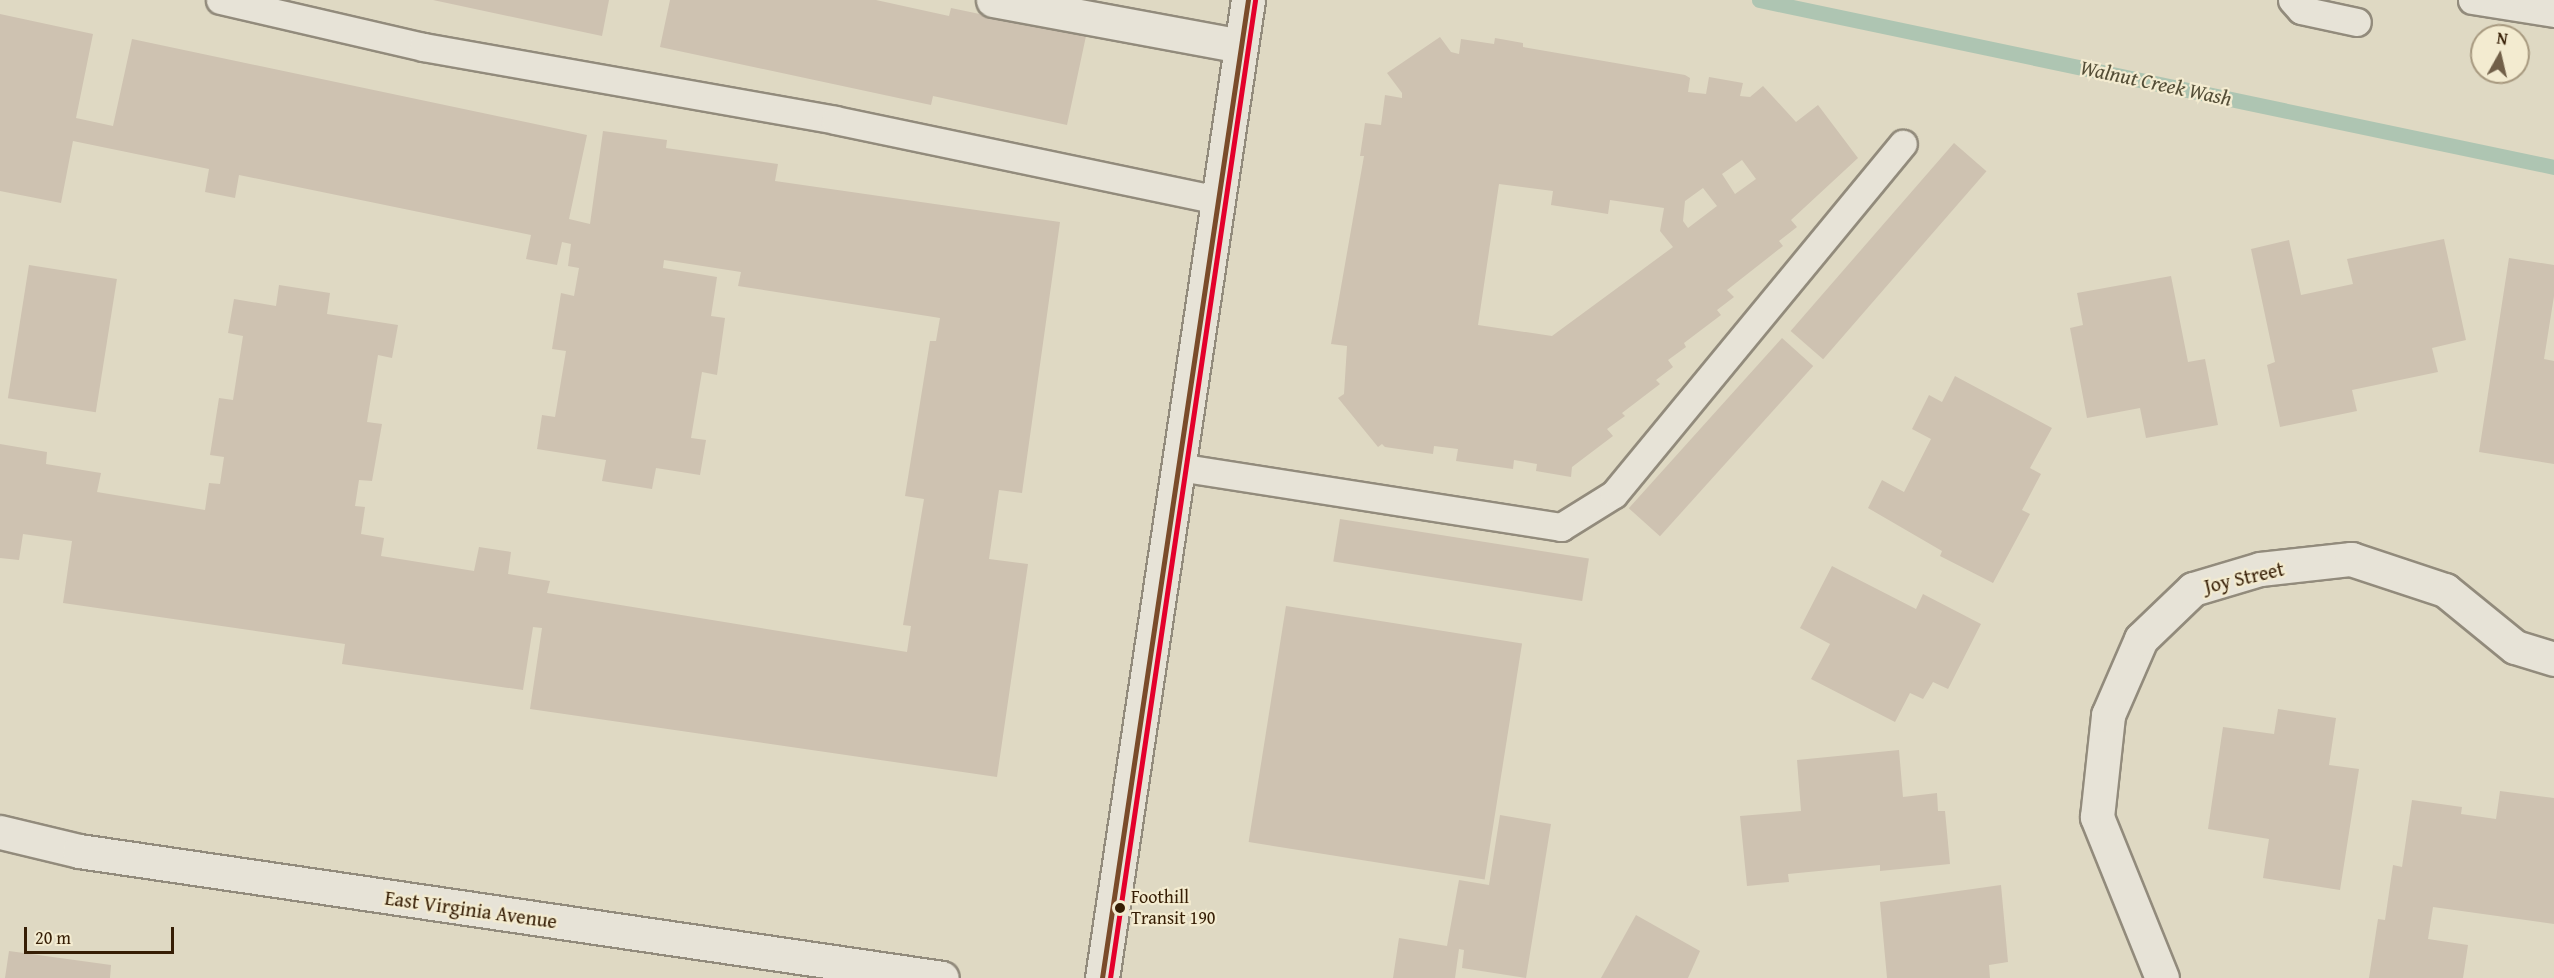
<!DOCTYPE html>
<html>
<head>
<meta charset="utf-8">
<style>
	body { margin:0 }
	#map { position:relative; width:2554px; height:978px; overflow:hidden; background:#dfd9c3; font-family:"Gentium Book Plus",serif }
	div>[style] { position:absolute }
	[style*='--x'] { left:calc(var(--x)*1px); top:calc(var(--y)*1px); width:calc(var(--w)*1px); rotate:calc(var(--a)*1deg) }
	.stream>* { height:15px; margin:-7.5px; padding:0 7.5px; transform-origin:7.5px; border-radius:7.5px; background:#aec5b2 }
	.building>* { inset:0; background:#cec2b1; transform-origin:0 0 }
	.roads { filter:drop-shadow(2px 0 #928b7c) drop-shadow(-2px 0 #928b7c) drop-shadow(0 2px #928b7c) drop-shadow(0 -2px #928b7c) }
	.service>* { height:27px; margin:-13.5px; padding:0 13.5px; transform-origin:13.5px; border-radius:13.5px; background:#e7e3d7 }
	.minor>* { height:33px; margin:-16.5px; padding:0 16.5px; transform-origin:16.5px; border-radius:16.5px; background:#e7e3d7 }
	.secondary>* { height:33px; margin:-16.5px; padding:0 16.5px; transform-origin:16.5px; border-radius:16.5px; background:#e7e3d7 }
	.bus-1>* { height:4.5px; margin:-2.25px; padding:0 2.25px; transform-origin:2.25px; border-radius:2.25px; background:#7a4b2a }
	.bus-2>* { height:4.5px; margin:-2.25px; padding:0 2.25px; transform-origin:2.25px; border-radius:2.25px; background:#e4002b }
	.dots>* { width:16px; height:16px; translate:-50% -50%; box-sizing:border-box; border:3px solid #f3ebd0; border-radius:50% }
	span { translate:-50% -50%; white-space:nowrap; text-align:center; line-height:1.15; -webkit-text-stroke:4.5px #f3ebd0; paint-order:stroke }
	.bus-label { font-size:18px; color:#361e05 }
	.left { translate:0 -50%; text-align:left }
	.street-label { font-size:20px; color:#361e05 }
	.water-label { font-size:21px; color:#544e37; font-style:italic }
	.north { position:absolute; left:2470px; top:24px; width:60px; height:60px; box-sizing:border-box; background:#f3ebd0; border:2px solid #a7997f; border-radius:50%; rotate:8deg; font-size:16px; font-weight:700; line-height:24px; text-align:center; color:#361e05 }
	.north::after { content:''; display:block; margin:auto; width:21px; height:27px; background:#715f48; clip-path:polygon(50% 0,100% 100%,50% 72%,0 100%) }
	.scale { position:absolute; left:24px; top:927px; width:150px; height:27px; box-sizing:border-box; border:3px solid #361e05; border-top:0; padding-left:8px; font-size:18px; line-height:21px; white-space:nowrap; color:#361e05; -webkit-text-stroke:4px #f3ebd0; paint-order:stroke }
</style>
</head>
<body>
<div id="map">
	<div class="stream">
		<i style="--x:1759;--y:0;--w:812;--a:11.86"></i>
	</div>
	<div class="building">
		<i style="clip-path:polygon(433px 0,609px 0,602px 36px)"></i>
		<i style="clip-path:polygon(670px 0,876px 0,949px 16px,951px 8px,1086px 36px,1067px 125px,933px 96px,931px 105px,660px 47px)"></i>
		<i style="clip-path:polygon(0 14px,93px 34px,76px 118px,113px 126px,132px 39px,587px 135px,569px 219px,590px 224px,603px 131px,667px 140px,666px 148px,778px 164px,775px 181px,1060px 222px,1022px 493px,999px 490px,989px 559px,1028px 564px,997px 777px,530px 709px,542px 628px,533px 627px,523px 690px,342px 664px,345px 644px,63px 603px,72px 541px,23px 534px,19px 560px,0 558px,0 444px,47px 452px,46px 464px,101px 473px,97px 492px,205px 510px,209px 483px,220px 484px,224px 457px,210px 455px,219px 398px,233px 400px,243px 336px,228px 333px,234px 299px,276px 306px,279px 285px,330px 293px,327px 314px,398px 325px,392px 358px,378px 355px,367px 422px,382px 424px,372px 481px,359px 480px,355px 506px,365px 507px,361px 534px,384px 538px,381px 556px,474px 571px,479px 547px,511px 552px,508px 574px,550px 581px,547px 593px,907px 652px,911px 626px,903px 625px,924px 499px,905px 496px,930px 341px,936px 341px,940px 318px,738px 286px,741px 272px,664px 260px,663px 268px,717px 277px,711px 316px,725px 318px,717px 375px,702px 372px,691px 438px,706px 440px,700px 475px,656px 468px,652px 489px,602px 481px,606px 460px,537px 449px,542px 415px,555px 417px,566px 351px,552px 349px,561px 293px,574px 296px,579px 268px,568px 266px,571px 244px,562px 242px,557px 265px,526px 259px,531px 235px,239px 175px,235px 198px,205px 192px,209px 169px,73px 141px,61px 203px,0 191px)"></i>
		<i style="clip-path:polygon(evenodd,1440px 37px,1451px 52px,1459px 54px,1461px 39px,1494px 44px,1495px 38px,1523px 43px,1523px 47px,1685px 75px,1690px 78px,1688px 92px,1706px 94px,1709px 77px,1743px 83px,1740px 96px,1750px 97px,1763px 86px,1796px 122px,1818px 105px,1858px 158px,1791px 220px,1797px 227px,1779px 241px,1783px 246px,1727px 290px,1734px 297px,1717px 310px,1721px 315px,1684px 343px,1686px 347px,1668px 360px,1673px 367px,1656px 380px,1660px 384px,1622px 413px,1625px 416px,1607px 429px,1613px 436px,1572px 467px,1571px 477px,1536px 471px,1537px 464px,1514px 460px,1513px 469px,1456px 461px,1458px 449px,1434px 446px,1433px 454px,1385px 447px,1382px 444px,1378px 447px,1338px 398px,1344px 394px,1347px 346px,1331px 344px,1364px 156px,1360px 156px,1365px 123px,1381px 125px,1385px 95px,1402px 98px,1402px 93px,1387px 73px,1440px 37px,1742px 160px,1756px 179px,1735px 194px,1722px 174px,1742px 160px,1440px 37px,1499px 184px,1553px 191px,1551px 205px,1608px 214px,1610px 200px,1664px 208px,1660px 231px,1673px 247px,1552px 336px,1478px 325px,1499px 184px,1440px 37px,1703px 188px,1717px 206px,1688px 228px,1683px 221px,1685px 201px,1703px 188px)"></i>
		<i style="left:1954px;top:143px;width:43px;height:249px;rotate:41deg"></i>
		<i style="clip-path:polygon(2444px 239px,2466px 340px,2432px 348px,2438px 372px,2352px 390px,2357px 411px,2280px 427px,2267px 365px,2275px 362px,2251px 249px,2289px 240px,2301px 295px,2353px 284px,2347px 259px)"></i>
		<i style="clip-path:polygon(2509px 258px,2554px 265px,2554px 296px,2544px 359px,2554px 361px,2554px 464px,2479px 452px)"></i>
		<i style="left:29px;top:265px;width:89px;height:135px;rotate:9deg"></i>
		<i style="clip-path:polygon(2171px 276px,2188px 362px,2205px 359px,2218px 425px,2146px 438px,2140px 408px,2087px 418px,2070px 328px,2083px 325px,2077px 293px)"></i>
		<i style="left:1782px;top:338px;width:42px;height:229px;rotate:42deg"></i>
		<i style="clip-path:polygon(1955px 376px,2052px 428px,2030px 468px,2041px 474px,2022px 510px,2030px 514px,1993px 583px,1940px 556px,1942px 551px,1868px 508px,1882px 480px,1904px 492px,1931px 439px,1912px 429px,1929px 395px,1942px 402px)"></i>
		<i style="left:1340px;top:519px;width:252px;height:43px;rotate:9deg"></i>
		<i style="clip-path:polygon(1832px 566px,1916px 609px,1923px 594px,1981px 624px,1948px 689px,1933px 682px,1923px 699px,1910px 693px,1895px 722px,1811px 679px,1830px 644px,1800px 628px)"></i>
		<i style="left:1286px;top:606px;width:239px;height:239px;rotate:9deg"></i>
		<i style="clip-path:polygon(2278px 709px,2336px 718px,2329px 765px,2359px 769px,2340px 890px,2263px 878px,2269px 839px,2208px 829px,2223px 727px,2274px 734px)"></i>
		<i style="clip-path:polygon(1899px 750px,1903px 797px,1937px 793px,1938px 811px,1945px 811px,1950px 864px,1880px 871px,1880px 865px,1788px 874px,1789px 882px,1747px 886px,1740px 816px,1801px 811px,1797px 760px)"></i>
		<i style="clip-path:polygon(2500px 791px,2554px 798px,2554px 924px,2433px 907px,2428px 939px,2468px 945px,2463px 978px,2369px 978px,2378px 919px,2385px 920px,2393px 865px,2402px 867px,2412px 800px,2462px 807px,2461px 814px,2496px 819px)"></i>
		<i style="clip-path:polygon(1500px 815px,1551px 824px,1526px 978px,1462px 968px,1464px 950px,1459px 949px,1455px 978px,1393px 978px,1399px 938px,1447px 946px,1459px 880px,1489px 885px)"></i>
		<i style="clip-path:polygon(2001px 885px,2008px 962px,1989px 965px,1990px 978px,1887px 978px,1880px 902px)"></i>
		<i style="clip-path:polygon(1636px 915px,1700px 951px,1688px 978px,1601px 978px)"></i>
		<i style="clip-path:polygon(9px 951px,111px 965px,110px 978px,5px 978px)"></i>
	</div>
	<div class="roads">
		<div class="service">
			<i style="--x:220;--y:0;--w:208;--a:13"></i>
			<i style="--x:423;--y:47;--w:418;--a:10"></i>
			<i style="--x:835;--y:120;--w:390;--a:11.8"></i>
			<i style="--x:2292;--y:0;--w:13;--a:48"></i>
			<i style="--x:2301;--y:10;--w:57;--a:12.1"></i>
			<i style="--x:2472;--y:0;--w:83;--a:9"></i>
			<i style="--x:1178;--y:467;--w:388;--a:8.9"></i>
			<i style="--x:1561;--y:527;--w:62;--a:-31.9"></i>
			<i style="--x:1614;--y:494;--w:454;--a:-50.5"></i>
		</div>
		<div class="minor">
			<i style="--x:993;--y:0;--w:251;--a:10.5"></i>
			<i style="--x:0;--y:832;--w:81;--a:13.5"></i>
			<i style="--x:79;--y:851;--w:872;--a:8.37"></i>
			<i style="--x:2162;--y:978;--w:174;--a:-112"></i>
			<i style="--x:2097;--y:817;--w:103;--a:-83.8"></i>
			<i style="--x:2108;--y:715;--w:83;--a:-66.5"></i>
			<i style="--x:2141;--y:639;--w:72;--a:-43.9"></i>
			<i style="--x:2193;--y:589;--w:70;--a:-16.6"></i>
			<i style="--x:2260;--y:569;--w:92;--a:-6.3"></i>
			<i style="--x:2351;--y:559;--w:99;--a:18.3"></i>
			<i style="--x:2445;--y:590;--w:90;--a:39.2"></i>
			<i style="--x:2515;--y:647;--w:41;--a:17.1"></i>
		</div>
		<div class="secondary">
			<i style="--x:1102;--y:978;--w:989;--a:-81.51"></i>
		</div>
	</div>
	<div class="bus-1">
		<i style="--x:1102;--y:978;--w:989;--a:-81.51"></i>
	</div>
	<div class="bus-2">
		<i style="--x:1110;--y:978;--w:988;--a:-81.56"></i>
	</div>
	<div class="dots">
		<i style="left:1120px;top:908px;background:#361e05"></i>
	</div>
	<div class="bus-label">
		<span class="left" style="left:1131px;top:908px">Foothill<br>Transit 190</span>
	</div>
	<div class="street-label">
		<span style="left:2244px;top:577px;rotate:-13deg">Joy Street</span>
		<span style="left:471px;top:909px;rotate:8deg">East Virginia Avenue</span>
	</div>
	<div class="water-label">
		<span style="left:2156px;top:83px;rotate:12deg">Walnut Creek Wash</span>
	</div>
	<div class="north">N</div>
	<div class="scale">20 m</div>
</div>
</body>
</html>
